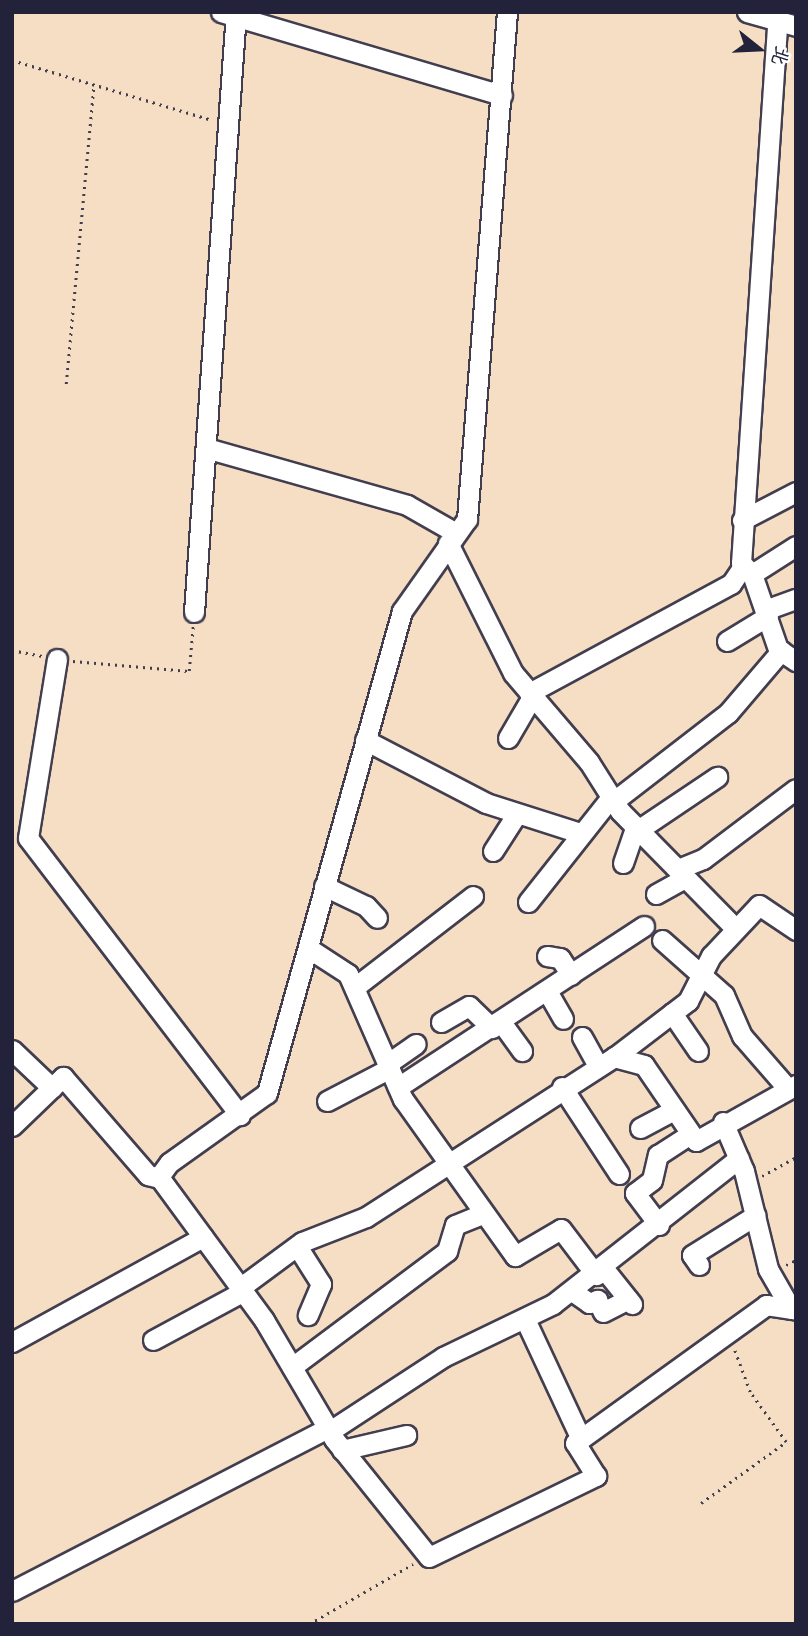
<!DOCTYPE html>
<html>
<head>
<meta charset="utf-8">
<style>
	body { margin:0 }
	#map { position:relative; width:808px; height:1636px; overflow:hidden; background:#f5dec3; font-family:"Architects Daughter","LXGW WenKai TC",sans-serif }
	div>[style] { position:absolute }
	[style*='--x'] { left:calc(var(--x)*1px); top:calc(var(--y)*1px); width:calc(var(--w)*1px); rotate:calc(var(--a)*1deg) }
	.path>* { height:2.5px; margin-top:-1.25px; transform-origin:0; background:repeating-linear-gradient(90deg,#423e4f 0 2px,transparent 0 7px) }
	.roads { filter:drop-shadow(2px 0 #423e4f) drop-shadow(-2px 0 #423e4f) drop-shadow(0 2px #423e4f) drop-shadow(0 -2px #423e4f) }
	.minor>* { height:19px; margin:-9.5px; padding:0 9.5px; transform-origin:9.5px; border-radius:9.5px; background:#fff }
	span { translate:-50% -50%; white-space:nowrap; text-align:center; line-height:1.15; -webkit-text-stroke:5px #fff; paint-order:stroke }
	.frame { position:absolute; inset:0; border:14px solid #22223b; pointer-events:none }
	.north { position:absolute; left:724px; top:14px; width:70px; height:70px; -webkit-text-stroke:5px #fff; paint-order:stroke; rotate:108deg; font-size:19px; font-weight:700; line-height:28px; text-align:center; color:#22223b }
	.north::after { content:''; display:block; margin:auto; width:24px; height:32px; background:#22223b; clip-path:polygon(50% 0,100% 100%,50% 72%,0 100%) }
</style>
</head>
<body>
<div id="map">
	<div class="path">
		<i style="--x:12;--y:60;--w:209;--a:16.7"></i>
		<i style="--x:66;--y:384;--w:300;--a:-84.7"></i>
		<i style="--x:12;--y:650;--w:31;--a:11"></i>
		<i style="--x:73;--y:661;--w:116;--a:4.9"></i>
		<i style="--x:189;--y:671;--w:45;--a:-84.9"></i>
		<i style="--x:762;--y:1176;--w:39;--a:-29"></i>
		<i style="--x:786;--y:1265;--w:11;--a:-27"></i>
		<i style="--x:701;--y:1503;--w:105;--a:-35.7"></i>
		<i style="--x:786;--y:1442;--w:62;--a:-125.8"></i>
		<i style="--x:750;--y:1392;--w:46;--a:-110.4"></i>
		<i style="--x:309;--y:1624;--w:120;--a:-30"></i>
	</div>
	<div class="roads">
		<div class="minor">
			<i style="--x:221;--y:12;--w:293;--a:16.5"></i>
			<i style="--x:507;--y:12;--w:509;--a:94.51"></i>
			<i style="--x:467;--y:519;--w:113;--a:125.2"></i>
			<i style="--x:402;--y:611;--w:501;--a:105.65"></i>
			<i style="--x:267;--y:1093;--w:120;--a:144.5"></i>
			<i style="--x:169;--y:1163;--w:17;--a:126"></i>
			<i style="--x:159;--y:1177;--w:177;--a:53.7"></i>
			<i style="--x:264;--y:1320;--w:138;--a:59.5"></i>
			<i style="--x:334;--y:1439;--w:151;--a:51.2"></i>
			<i style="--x:429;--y:1557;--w:186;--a:-25.9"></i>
			<i style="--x:596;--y:1476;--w:39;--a:-122"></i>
			<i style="--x:575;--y:1443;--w:236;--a:-35.8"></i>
			<i style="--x:766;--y:1305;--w:30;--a:9"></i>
			<i style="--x:747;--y:12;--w:51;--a:15.9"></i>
			<i style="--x:778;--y:12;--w:552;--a:93.84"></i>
			<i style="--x:741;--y:563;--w:16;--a:45"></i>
			<i style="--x:752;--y:574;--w:52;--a:-32.5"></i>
			<i style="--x:206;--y:448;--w:209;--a:15.8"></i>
			<i style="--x:407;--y:505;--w:56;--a:29.7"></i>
			<i style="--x:742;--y:520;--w:61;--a:-27.4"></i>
			<i style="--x:448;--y:543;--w:145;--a:63.4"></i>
			<i style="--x:513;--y:673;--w:117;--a:49.5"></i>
			<i style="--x:589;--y:762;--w:58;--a:57.7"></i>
			<i style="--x:620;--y:811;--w:163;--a:45.5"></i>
			<i style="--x:752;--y:574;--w:79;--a:70.9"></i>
			<i style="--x:778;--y:649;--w:22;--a:34"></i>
			<i style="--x:765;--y:610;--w:33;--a:-20"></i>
			<i style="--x:194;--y:612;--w:601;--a:-86"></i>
			<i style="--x:727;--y:641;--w:48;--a:-31.4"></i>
			<i style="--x:57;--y:659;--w:181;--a:99.2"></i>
			<i style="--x:28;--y:838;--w:349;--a:52.6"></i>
			<i style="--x:529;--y:693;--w:230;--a:-28.4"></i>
			<i style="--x:731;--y:584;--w:22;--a:-56"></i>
			<i style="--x:508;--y:738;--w:48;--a:-59.7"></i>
			<i style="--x:365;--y:740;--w:136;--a:27.5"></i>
			<i style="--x:486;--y:803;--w:99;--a:17.7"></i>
			<i style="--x:614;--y:801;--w:144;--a:-37.7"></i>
			<i style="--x:728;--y:713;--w:82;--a:-49.5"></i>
			<i style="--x:641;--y:828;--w:92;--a:-33.9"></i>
			<i style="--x:493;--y:851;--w:43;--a:-57.4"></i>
			<i style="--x:623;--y:863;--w:39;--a:-71"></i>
			<i style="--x:678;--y:869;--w:27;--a:-22"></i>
			<i style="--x:703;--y:859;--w:116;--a:-37"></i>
			<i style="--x:324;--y:886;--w:47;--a:25.5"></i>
			<i style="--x:366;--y:906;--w:16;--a:47"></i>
			<i style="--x:656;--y:894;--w:33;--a:-29"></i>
			<i style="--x:528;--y:902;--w:135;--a:-51.6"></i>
			<i style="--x:662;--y:940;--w:83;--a:41.6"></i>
			<i style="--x:724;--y:995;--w:45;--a:66.3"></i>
			<i style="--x:742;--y:1036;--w:70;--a:49"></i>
			<i style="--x:308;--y:948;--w:48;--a:33"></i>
			<i style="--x:348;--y:974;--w:137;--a:66.3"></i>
			<i style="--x:403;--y:1099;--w:193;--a:54.5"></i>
			<i style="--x:515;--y:1256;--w:53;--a:-30.4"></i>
			<i style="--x:561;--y:1229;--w:58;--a:52.7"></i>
			<i style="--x:547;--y:956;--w:13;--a:9"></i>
			<i style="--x:560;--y:958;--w:20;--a:57"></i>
			<i style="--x:355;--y:987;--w:149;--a:-37.6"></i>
			<i style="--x:547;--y:991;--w:32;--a:60"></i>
			<i style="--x:672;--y:1013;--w:46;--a:55.6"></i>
			<i style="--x:441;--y:1022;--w:32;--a:-30"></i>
			<i style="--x:469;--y:1006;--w:32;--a:44"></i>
			<i style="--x:501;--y:1022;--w:36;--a:54"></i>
			<i style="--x:582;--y:1037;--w:33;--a:61"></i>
			<i style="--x:12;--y:1050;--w:55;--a:43.5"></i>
			<i style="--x:614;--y:1057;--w:31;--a:15"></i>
			<i style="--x:644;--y:1065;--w:92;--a:55.6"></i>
			<i style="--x:696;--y:1141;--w:115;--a:-29.2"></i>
			<i style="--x:387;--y:1064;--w:35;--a:-35"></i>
			<i style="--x:398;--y:1087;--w:294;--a:-33.2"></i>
			<i style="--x:562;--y:1087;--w:104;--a:56.8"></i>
			<i style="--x:327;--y:1101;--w:71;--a:-27.6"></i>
			<i style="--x:723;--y:1122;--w:53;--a:66.8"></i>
			<i style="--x:744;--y:1171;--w:101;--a:76.2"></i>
			<i style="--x:768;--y:1269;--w:46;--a:60.1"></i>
			<i style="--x:12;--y:1126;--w:71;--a:-43.9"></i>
			<i style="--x:63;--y:1077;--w:130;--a:49.1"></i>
			<i style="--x:148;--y:1175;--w:11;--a:15"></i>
			<i style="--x:640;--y:1128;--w:36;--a:-28"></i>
			<i style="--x:659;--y:1225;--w:40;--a:-127"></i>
			<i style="--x:635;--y:1193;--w:21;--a:-37"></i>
			<i style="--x:652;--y:1180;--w:26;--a:-77"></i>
			<i style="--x:658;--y:1155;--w:37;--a:-33"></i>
			<i style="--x:297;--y:1246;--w:45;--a:57.7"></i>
			<i style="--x:321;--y:1284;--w:34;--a:113"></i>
			<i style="--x:699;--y:1265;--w:12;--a:-125"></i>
			<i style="--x:692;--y:1255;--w:75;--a:-32"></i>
			<i style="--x:604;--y:1269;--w:45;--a:51.3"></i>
			<i style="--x:241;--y:1287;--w:76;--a:-36.4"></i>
			<i style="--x:302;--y:1242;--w:69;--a:-21.3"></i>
			<i style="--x:366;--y:1217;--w:297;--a:-32.8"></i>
			<i style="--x:616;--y:1056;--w:91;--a:-37.4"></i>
			<i style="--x:688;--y:1001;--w:51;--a:-62.9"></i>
			<i style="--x:711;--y:956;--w:70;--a:-46.7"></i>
			<i style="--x:759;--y:905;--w:45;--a:34"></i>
			<i style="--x:572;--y:1291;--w:21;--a:35"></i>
			<i style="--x:589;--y:1303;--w:9;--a:-21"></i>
			<i style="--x:597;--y:1300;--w:13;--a:63"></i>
			<i style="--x:603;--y:1312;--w:28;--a:-27"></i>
			<i style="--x:525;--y:1319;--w:132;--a:65"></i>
			<i style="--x:153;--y:1340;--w:103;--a:-28.3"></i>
			<i style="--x:12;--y:1342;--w:218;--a:-28.8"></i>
			<i style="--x:292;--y:1367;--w:194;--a:-36.8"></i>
			<i style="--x:447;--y:1251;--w:27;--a:-73"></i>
			<i style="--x:455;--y:1225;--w:31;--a:-22"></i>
			<i style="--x:330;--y:1431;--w:135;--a:-33.2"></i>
			<i style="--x:443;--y:1357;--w:122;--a:-25.7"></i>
			<i style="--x:553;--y:1304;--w:236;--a:-38.1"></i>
			<i style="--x:342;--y:1450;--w:66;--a:-13.2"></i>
			<i style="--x:12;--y:1591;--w:356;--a:-27.3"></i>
		</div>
	</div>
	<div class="frame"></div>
	<div class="north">北</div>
</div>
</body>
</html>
